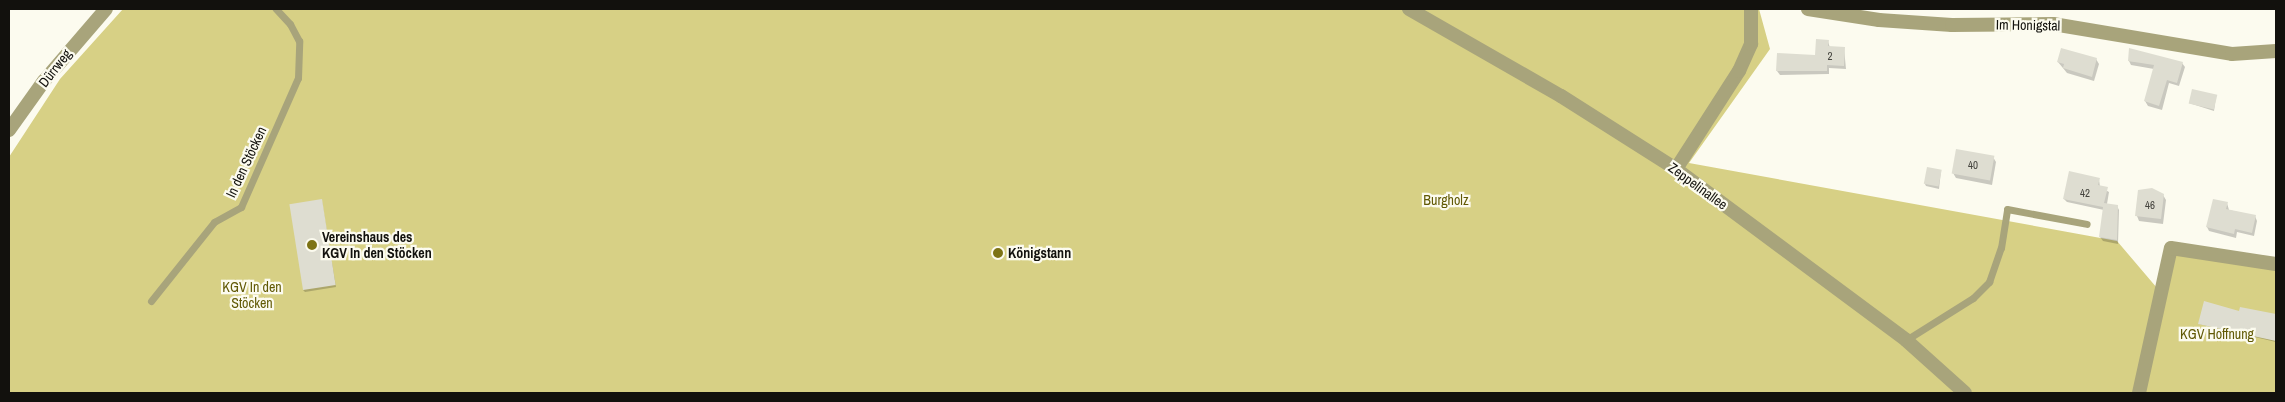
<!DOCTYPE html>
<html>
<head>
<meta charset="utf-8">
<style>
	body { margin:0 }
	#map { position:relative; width:2285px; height:402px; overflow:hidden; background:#fcfbef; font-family:"Archivo Narrow",sans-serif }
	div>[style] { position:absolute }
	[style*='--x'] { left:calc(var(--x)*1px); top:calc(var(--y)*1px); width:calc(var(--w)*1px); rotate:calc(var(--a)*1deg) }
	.green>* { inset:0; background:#d7d085 }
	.shadow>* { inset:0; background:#0003 }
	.building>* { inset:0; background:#deddd1; transform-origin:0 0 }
	.service>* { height:7px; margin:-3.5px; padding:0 3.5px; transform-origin:3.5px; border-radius:3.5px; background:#a8a47b }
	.minor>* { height:14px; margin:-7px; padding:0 7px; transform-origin:7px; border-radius:7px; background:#a8a47b }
	.tertiary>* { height:14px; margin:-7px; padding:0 7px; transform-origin:7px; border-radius:7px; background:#a8a47b }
	.dots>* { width:14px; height:14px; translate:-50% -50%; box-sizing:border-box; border:2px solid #fcfbef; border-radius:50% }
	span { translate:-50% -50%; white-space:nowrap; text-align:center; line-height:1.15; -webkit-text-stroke:4.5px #fcfbef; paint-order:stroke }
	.number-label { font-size:11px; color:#45443e }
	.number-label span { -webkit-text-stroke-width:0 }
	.street-label { font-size:14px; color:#12110d }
	.park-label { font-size:14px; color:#615904 }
	.poi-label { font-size:14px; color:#12110d; font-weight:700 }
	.left { translate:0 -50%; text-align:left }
	.frame { position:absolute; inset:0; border:10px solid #12110d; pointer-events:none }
</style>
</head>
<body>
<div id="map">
	<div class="green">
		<i style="clip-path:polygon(123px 9px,1759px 9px,1770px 49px,1689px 163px,2117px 241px,2157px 288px,2166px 243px,2276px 260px,2276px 393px,9px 393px,9px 157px,60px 79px)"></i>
	</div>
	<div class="shadow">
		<i style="clip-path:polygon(1828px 41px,1830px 48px,1844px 48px,1846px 69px,1829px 68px,1829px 74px,1780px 75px,1777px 71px,1816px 56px)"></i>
		<i style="clip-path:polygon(2096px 59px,2099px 64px,2094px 81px,2067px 73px,2058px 62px)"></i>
		<i style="clip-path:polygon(2129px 61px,2182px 63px,2185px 67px,2179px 86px,2169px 83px,2162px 110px,2148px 106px,2145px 101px,2154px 69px,2131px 65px)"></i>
		<i style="clip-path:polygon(2216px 96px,2214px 111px,2189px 103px)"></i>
		<i style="clip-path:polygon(1993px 157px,1996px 162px,1992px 185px,1956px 178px,1953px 173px)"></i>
		<i style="clip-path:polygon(1941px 171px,1939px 189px,1926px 186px,1925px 184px)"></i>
		<i style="clip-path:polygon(2099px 179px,2100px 187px,2109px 192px,2107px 204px,2117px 206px,2119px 210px,2118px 244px,2103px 241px,2100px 237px,2104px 210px,2067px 202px,2064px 199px)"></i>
		<i style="clip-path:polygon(2163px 195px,2166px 200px,2163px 224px,2139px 221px,2137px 216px)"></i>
		<i style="clip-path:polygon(322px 202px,336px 287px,305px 292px,303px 290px)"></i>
		<i style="clip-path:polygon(2227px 203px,2229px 210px,2255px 216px,2257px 221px,2254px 236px,2237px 232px,2236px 238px,2209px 231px,2207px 227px)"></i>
		<i style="clip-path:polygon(2241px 308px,2276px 316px,2276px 342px,2199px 324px,2240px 313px)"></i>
	</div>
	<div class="building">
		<i style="clip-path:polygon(1816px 39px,1829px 40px,1828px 46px,1845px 47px,1844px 66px,1827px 65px,1827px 71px,1776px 71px,1777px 53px,1815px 55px)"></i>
		<i style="clip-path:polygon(2061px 48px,2097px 58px,2092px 77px,2063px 68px,2064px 64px,2057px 62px)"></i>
		<i style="clip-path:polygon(2129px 48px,2183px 62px,2177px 83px,2167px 80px,2159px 106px,2144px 101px,2154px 65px,2128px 61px)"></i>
		<i style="left:2192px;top:89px;width:26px;height:15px;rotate:13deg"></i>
		<i style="left:1956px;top:149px;width:39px;height:25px;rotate:10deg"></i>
		<i style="left:1927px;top:167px;width:15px;height:17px;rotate:11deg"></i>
		<i style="clip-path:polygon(2069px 171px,2100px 178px,2098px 185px,2108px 187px,2104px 203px,2118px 205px,2117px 240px,2099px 237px,2103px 207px,2063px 199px)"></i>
		<i style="clip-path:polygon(2152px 188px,2164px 194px,2161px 219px,2135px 216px,2138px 190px)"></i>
		<i style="left:322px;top:199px;width:87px;height:33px;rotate:81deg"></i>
		<i style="clip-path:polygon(2213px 199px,2228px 202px,2226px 209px,2256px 215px,2252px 233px,2235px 229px,2234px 234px,2206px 227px)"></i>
		<i style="clip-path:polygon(2204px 301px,2239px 311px,2240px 307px,2276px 314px,2276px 341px,2198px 324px)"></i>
	</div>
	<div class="service">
		<i style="--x:151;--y:301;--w:101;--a:-51.4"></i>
		<i style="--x:214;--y:222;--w:31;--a:-29"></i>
		<i style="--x:241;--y:207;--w:141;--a:-66.2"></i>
		<i style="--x:298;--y:78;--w:37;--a:-88"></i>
		<i style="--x:299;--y:41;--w:19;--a:-118"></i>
		<i style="--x:290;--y:24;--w:21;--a:-133"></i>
		<i style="--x:1906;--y:340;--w:79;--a:-32.1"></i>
		<i style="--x:1973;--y:298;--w:23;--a:-45"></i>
		<i style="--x:1989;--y:282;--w:36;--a:-71"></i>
		<i style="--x:2001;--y:248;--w:39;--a:-81"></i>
		<i style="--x:2007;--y:209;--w:81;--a:10.6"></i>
	</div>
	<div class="minor">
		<i style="--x:1409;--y:9;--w:175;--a:29.8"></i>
		<i style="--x:1561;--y:96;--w:136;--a:32.4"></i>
		<i style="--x:1676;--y:169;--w:287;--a:36.6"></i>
		<i style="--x:1906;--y:340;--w:79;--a:41.9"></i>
		<i style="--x:1808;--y:9;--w:72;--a:8.8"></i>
		<i style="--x:1879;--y:20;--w:73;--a:3.9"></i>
		<i style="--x:1952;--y:25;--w:101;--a:-0.6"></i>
		<i style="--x:2053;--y:24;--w:181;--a:9.5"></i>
		<i style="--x:2232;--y:54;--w:44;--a:-3.9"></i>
		<i style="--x:1676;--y:169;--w:117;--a:-57.3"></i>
		<i style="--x:1739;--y:71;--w:30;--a:-66"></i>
		<i style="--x:1751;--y:44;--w:35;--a:-90"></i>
		<i style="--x:2139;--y:393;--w:148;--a:-77.6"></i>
		<i style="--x:2171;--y:248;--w:106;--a:8.7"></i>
	</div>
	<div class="tertiary">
		<i style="--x:9;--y:130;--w:60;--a:-54.5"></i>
		<i style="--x:44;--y:81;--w:95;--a:-49.3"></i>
	</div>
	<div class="dots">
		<i style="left:312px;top:245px;background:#7d7315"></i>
		<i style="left:998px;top:253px;background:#7d7315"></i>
	</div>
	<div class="number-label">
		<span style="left:1830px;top:56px">2</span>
		<span style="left:1973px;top:165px">40</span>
		<span style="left:2085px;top:193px">42</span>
		<span style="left:2150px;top:205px">46</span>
	</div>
	<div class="street-label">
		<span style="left:2028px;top:25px;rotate:1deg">Im Honigstal</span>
		<span style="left:55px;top:68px;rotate:-52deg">Dürrweg</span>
		<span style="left:246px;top:162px;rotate:-65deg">In den Stöcken</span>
		<span style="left:1698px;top:186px;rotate:36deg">Zeppelinallee</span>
	</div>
	<div class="park-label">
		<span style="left:1446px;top:200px">Burgholz</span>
		<span style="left:252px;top:295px">KGV In den<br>Stöcken</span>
		<span style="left:2217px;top:334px">KGV Hoffnung</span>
	</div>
	<div class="poi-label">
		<span class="left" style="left:322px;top:245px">Vereinshaus des<br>KGV In den Stöcken</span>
		<span class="left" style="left:1008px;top:253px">Königstann</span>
	</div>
	<div class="frame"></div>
</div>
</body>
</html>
